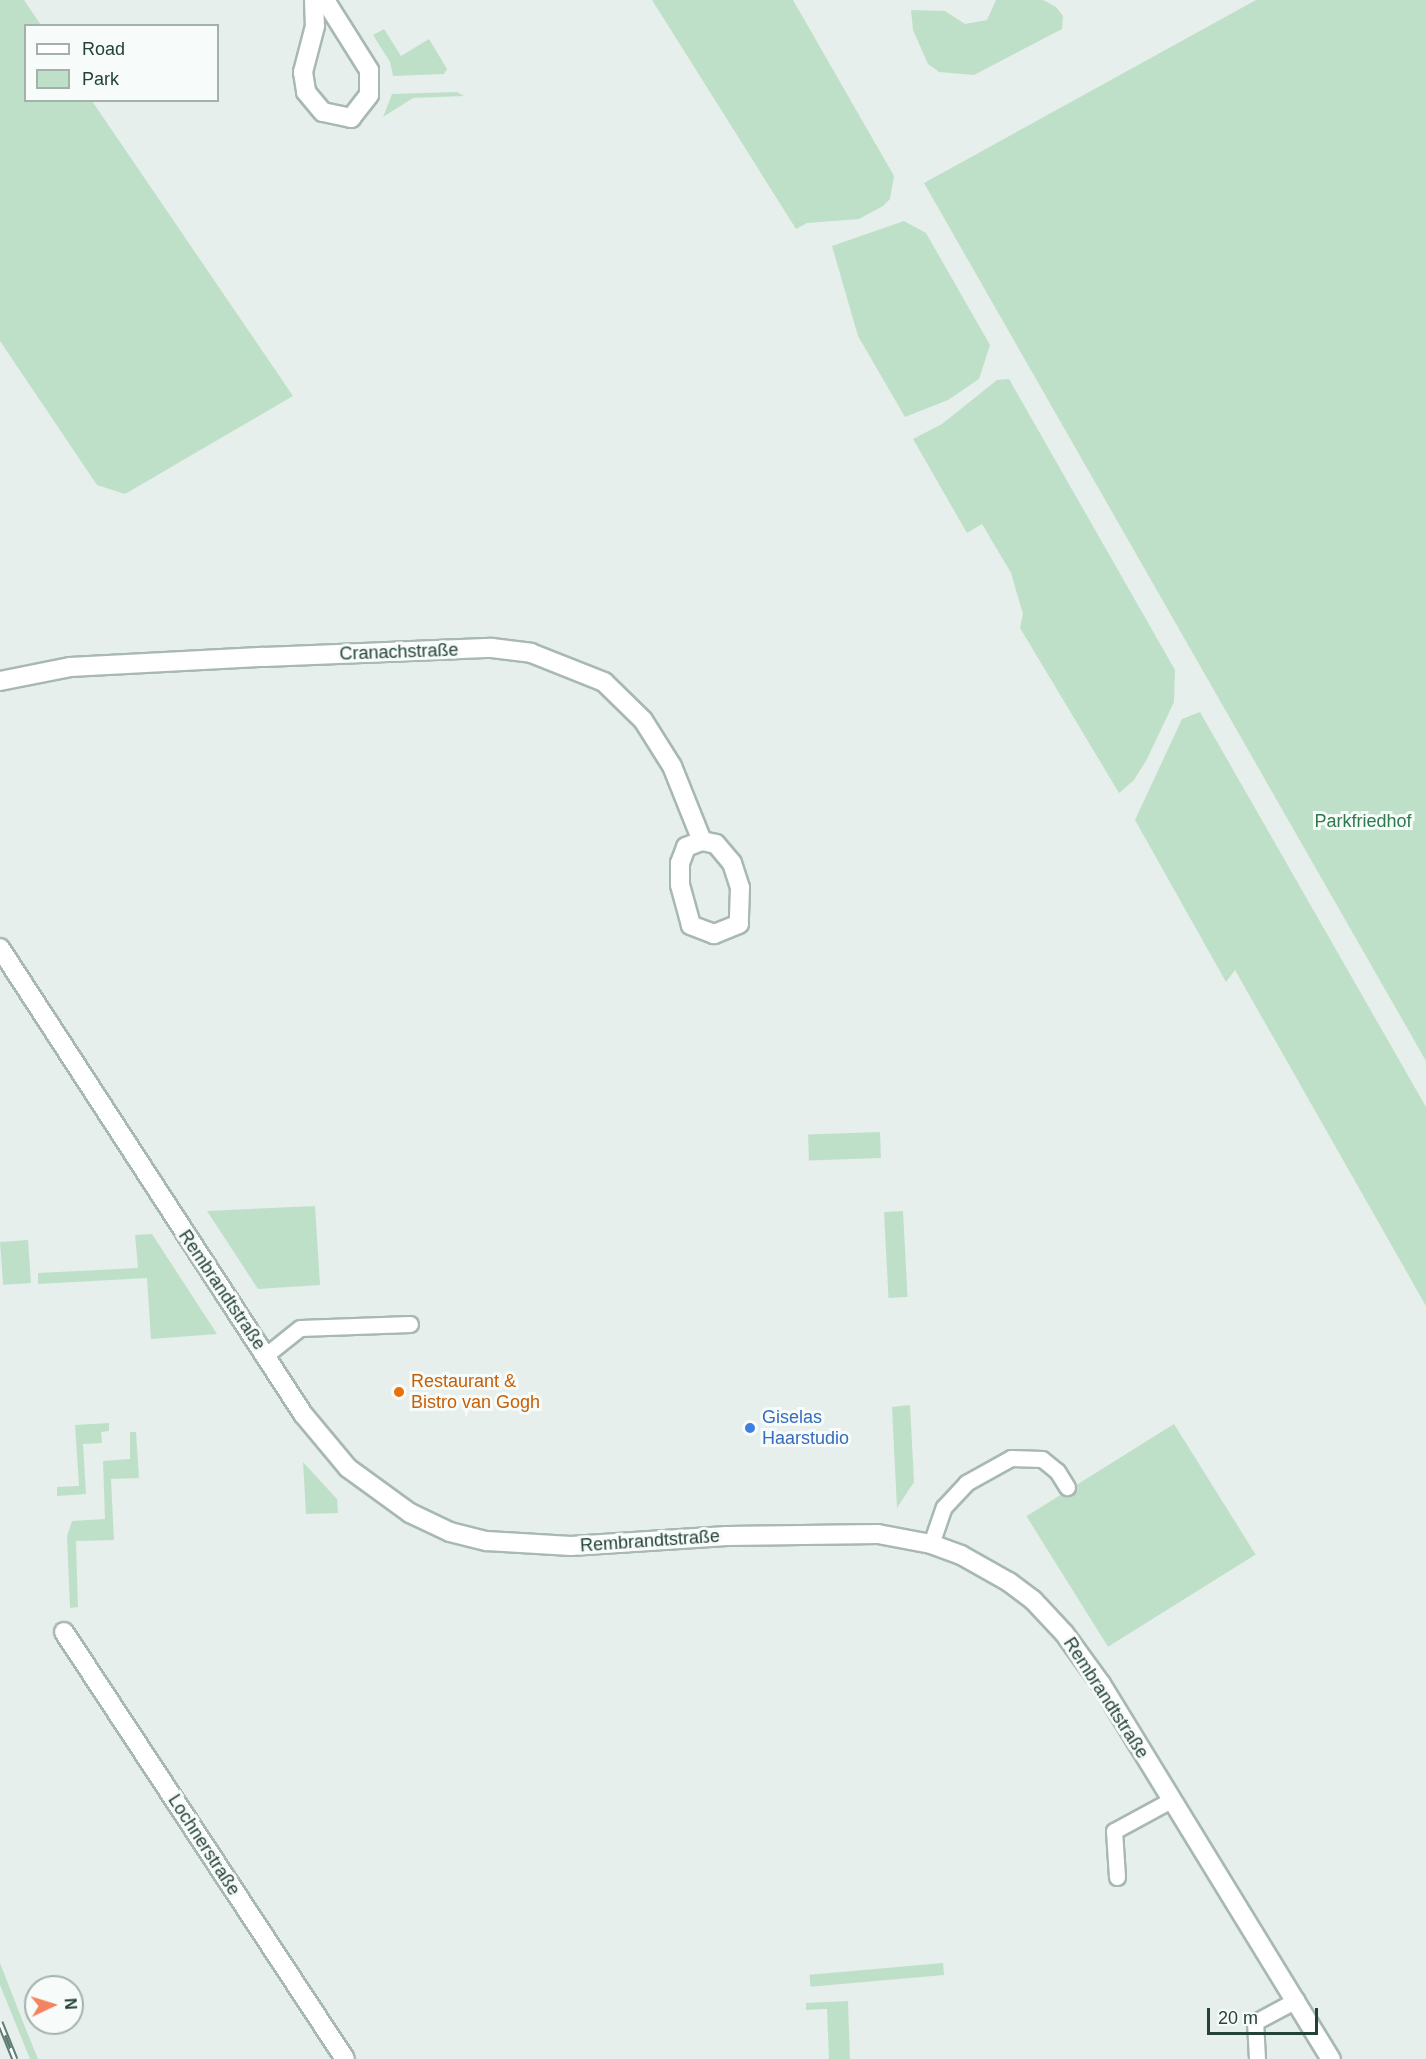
<!DOCTYPE html>
<html>
<head>
<meta charset="utf-8">
<style>
	body { margin:0 }
	#map { position:relative; width:1426px; height:2059px; overflow:hidden; background:#e6efeb; font-family:Arial,sans-serif }
	div>[style] { position:absolute }
	[style*='--x'] { left:calc(var(--x)*1px); top:calc(var(--y)*1px); width:calc(var(--w)*1px); rotate:calc(var(--a)*1deg) }
	.green>* { inset:0; background:#bfe0c8; transform-origin:0 0 }
	.roads { filter:drop-shadow(2px 0 #a8b8b2) drop-shadow(-2px 0 #a8b8b2) drop-shadow(0 2px #a8b8b2) drop-shadow(0 -2px #a8b8b2) }
	.service>* { height:15px; margin:-7.5px; padding:0 7.5px; transform-origin:7.5px; border-radius:7.5px; background:#fff }
	.minor>* { height:18px; margin:-9px; padding:0 9px; transform-origin:9px; border-radius:9px; background:#fff }
	.rail>* { height:7px; margin-top:-3.5px; transform-origin:0; background:repeating-linear-gradient(90deg,#f7fbf9 0 14px,#5f7d75 0 28px); box-sizing:border-box; border-block:2px solid #5f7d75 }
	.dots>* { width:16px; height:16px; translate:-50% -50%; box-sizing:border-box; border:3px solid #f7fbf9; border-radius:50% }
	span { translate:-50% -50%; white-space:nowrap; text-align:center; line-height:1.15; -webkit-text-stroke:6px #f7fbf9; paint-order:stroke }
	.street-label { font-size:18px; color:#24423a }
	.park-label { font-size:18px; color:#2d7a4b }
	.food-label { font-size:18px; color:#c56008 }
	.left { translate:0 -50%; text-align:left }
	.shop-label { font-size:18px; color:#366cbe }
	.legend { position:absolute; left:24px; top:24px; width:195px; height:78px; box-sizing:border-box; background:#f7fbf9; border:2px solid #a3b1ad; margin:0; padding:8px 10px; list-style:none; font-size:18px; color:#24423a }
	.legend li { display:flex; align-items:center; gap:12px; height:30px }
	.legend b { width:30px; border:2px solid #a3b1ad }
	.north { position:absolute; left:24px; top:1975px; width:60px; height:60px; box-sizing:border-box; background:#f7fbf9; border:2px solid #a3b1ad; border-radius:50%; rotate:86deg; font-size:16px; font-weight:700; line-height:24px; text-align:center; color:#24423a }
	.north::after { content:''; display:block; margin:auto; width:21px; height:27px; background:#f4845f; clip-path:polygon(50% 0,100% 100%,50% 72%,0 100%) }
	.scale { position:absolute; left:1207px; top:2008px; width:111px; height:27px; box-sizing:border-box; border:3px solid #24423a; border-top:0; padding-left:8px; font-size:18px; line-height:21px; white-space:nowrap; color:#24423a; -webkit-text-stroke:4px #f7fbf9; paint-order:stroke }
</style>
</head>
<body>
<div id="map">
	<div class="green">
		<i style="clip-path:polygon(0 0,24px 0,41px 25px,26px 26px,26px 100px,92px 101px,293px 396px,125px 494px,97px 485px,0 341px)"></i>
		<i style="clip-path:polygon(652px 0,793px 0,894px 176px,890px 199px,883px 206px,859px 219px,807px 223px,796px 229px)"></i>
		<i style="clip-path:polygon(996px 0,1043px 0,1056px 7px,1063px 16px,1062px 29px,974px 75px,939px 72px,928px 64px,913px 30px,911px 10px,945px 11px,965px 24px,987px 20px)"></i>
		<i style="clip-path:polygon(1256px 0,1426px 0,1426px 1061px,924px 183px)"></i>
		<i style="clip-path:polygon(384px 29px,401px 56px,429px 39px,447px 69px,444px 74px,393px 76px,390px 62px,373px 35px)"></i>
		<i style="clip-path:polygon(457px 92px,464px 96px,413px 98px,383px 117px,392px 94px)"></i>
		<i style="clip-path:polygon(904px 221px,926px 233px,990px 345px,979px 379px,948px 400px,905px 417px,858px 336px,832px 246px)"></i>
		<i style="clip-path:polygon(1009px 379px,1175px 670px,1174px 702px,1147px 759px,1134px 780px,1119px 793px,1020px 628px,1023px 614px,1011px 573px,982px 524px,967px 533px,913px 439px,942px 424px,997px 380px)"></i>
		<i style="clip-path:polygon(1200px 712px,1426px 1107px,1426px 1306px,1235px 970px,1226px 982px,1135px 820px,1182px 719px)"></i>
		<i style="left:880px;top:1132px;width:26px;height:72px;rotate:88deg"></i>
		<i style="clip-path:polygon(315px 1206px,320px 1285px,258px 1289px,207px 1211px)"></i>
		<i style="left:903px;top:1211px;width:86px;height:19px;rotate:87deg"></i>
		<i style="clip-path:polygon(152px 1234px,217px 1334px,151px 1339px,147px 1278px,38px 1284px,38px 1273px,138px 1268px,135px 1235px)"></i>
		<i style="left:28px;top:1240px;width:43px;height:28px;rotate:86deg"></i>
		<i style="clip-path:polygon(910px 1405px,914px 1482px,897px 1508px,892px 1407px)"></i>
		<i style="clip-path:polygon(109px 1423px,109px 1431px,101px 1432px,102px 1443px,83px 1444px,86px 1494px,57px 1496px,57px 1487px,79px 1486px,75px 1425px)"></i>
		<i style="left:1174px;top:1424px;width:154px;height:174px;rotate:58deg"></i>
		<i style="clip-path:polygon(130px 1432px,136px 1432px,139px 1478px,111px 1479px,114px 1540px,76px 1541px,78px 1607px,70px 1608px,67px 1536px,72px 1521px,105px 1519px,103px 1461px,130px 1459px)"></i>
		<i style="clip-path:polygon(303px 1462px,337px 1499px,338px 1513px,306px 1514px)"></i>
		<i style="clip-path:polygon(0 1963px,23px 2022px,38px 2059px,30px 2059px,0 1985px)"></i>
		<i style="left:943px;top:1963px;width:12px;height:134px;rotate:85deg"></i>
		<i style="clip-path:polygon(848px 2001px,850px 2059px,829px 2059px,827px 2009px,806px 2010px,806px 2003px)"></i>
	</div>
	<div class="roads">
		<div class="service">
			<i style="--x:266;--y:1355;--w:43;--a:-38.5"></i>
			<i style="--x:300;--y:1328;--w:110;--a:-2.1"></i>
			<i style="--x:931;--y:1544;--w:39;--a:-71"></i>
			<i style="--x:944;--y:1507;--w:33;--a:-47"></i>
			<i style="--x:966;--y:1483;--w:51;--a:-29.1"></i>
			<i style="--x:1011;--y:1458;--w:31;--a:2"></i>
			<i style="--x:1042;--y:1459;--w:19;--a:39"></i>
			<i style="--x:1057;--y:1471;--w:19;--a:58"></i>
			<i style="--x:1117;--y:1877;--w:46;--a:-93.7"></i>
			<i style="--x:1114;--y:1831;--w:65;--a:-28.5"></i>
			<i style="--x:1257;--y:2059;--w:37;--a:-93"></i>
			<i style="--x:1255;--y:2022;--w:47;--a:-28.2"></i>
		</div>
		<div class="minor">
			<i style="--x:314;--y:0;--w:26;--a:88"></i>
			<i style="--x:315;--y:26;--w:48;--a:104.6"></i>
			<i style="--x:303;--y:72;--w:20;--a:81"></i>
			<i style="--x:306;--y:92;--w:26;--a:50"></i>
			<i style="--x:323;--y:112;--w:29;--a:12"></i>
			<i style="--x:351;--y:118;--w:29;--a:-52"></i>
			<i style="--x:369;--y:95;--w:25;--a:-90"></i>
			<i style="--x:369;--y:70;--w:83;--a:-122.2"></i>
			<i style="--x:0;--y:681;--w:71;--a:-11.3"></i>
			<i style="--x:70;--y:667;--w:194;--a:-3"></i>
			<i style="--x:264;--y:657;--w:228;--a:-2.3"></i>
			<i style="--x:492;--y:648;--w:39;--a:7"></i>
			<i style="--x:531;--y:653;--w:79;--a:21.7"></i>
			<i style="--x:604;--y:682;--w:54;--a:44.3"></i>
			<i style="--x:643;--y:720;--w:54;--a:57.8"></i>
			<i style="--x:672;--y:766;--w:81;--a:68.2"></i>
			<i style="--x:702;--y:841;--w:14;--a:12"></i>
			<i style="--x:716;--y:844;--w:25;--a:50"></i>
			<i style="--x:732;--y:863;--w:26;--a:72"></i>
			<i style="--x:740;--y:888;--w:36;--a:92"></i>
			<i style="--x:739;--y:924;--w:27;--a:158"></i>
			<i style="--x:714;--y:934;--w:25;--a:-159"></i>
			<i style="--x:691;--y:925;--w:41;--a:-105.4"></i>
			<i style="--x:680;--y:885;--w:22;--a:-90"></i>
			<i style="--x:680;--y:863;--w:17;--a:-69"></i>
			<i style="--x:686;--y:847;--w:17;--a:-21"></i>
			<i style="--x:0;--y:948;--w:556;--a:56.97"></i>
			<i style="--x:303;--y:1414;--w:70;--a:50.2"></i>
			<i style="--x:348;--y:1468;--w:77;--a:36"></i>
			<i style="--x:410;--y:1513;--w:44;--a:25.4"></i>
			<i style="--x:450;--y:1532;--w:38;--a:14"></i>
			<i style="--x:487;--y:1541;--w:84;--a:3.4"></i>
			<i style="--x:571;--y:1546;--w:156;--a:-3.7"></i>
			<i style="--x:727;--y:1536;--w:151;--a:-0.8"></i>
			<i style="--x:878;--y:1534;--w:54;--a:10.7"></i>
			<i style="--x:931;--y:1544;--w:32;--a:20"></i>
			<i style="--x:961;--y:1555;--w:55;--a:29.4"></i>
			<i style="--x:1009;--y:1582;--w:30;--a:37"></i>
			<i style="--x:1033;--y:1600;--w:45;--a:46.8"></i>
			<i style="--x:1064;--y:1633;--w:63;--a:54"></i>
			<i style="--x:1101;--y:1684;--w:440;--a:58.5"></i>
			<i style="--x:64;--y:1632;--w:511;--a:56.65"></i>
		</div>
	</div>
	<div class="rail">
		<i style="--x:0;--y:2022;--w:40;--a:68"></i>
	</div>
	<div class="dots">
		<i style="left:399px;top:1392px;background:#e8710a"></i>
		<i style="left:750px;top:1428px;background:#3f7fe0"></i>
	</div>
	<div class="street-label">
		<span style="left:399px;top:652px;rotate:-2deg">Cranachstraße</span>
		<span style="left:222px;top:1290px;rotate:56deg">Rembrandtstraße</span>
		<span style="left:650px;top:1541px;rotate:-4deg">Rembrandtstraße</span>
		<span style="left:1106px;top:1698px;rotate:57deg">Rembrandtstraße</span>
		<span style="left:204px;top:1845px;rotate:57deg">Lochnerstraße</span>
	</div>
	<div class="park-label">
		<span style="left:1363px;top:821px">Parkfriedhof</span>
	</div>
	<div class="food-label">
		<span class="left" style="left:411px;top:1392px">Restaurant &amp;<br>Bistro van Gogh</span>
	</div>
	<div class="shop-label">
		<span class="left" style="left:762px;top:1428px">Giselas<br>Haarstudio</span>
	</div>
	<ul class="legend">
	<li><b style="height:8px;background:#fff"></b>Road</li>
	<li><b style="height:16px;background:#bfe0c8"></b>Park</li>
	</ul>
	<div class="north">N</div>
	<div class="scale">20 m</div>
</div>
</body>
</html>
